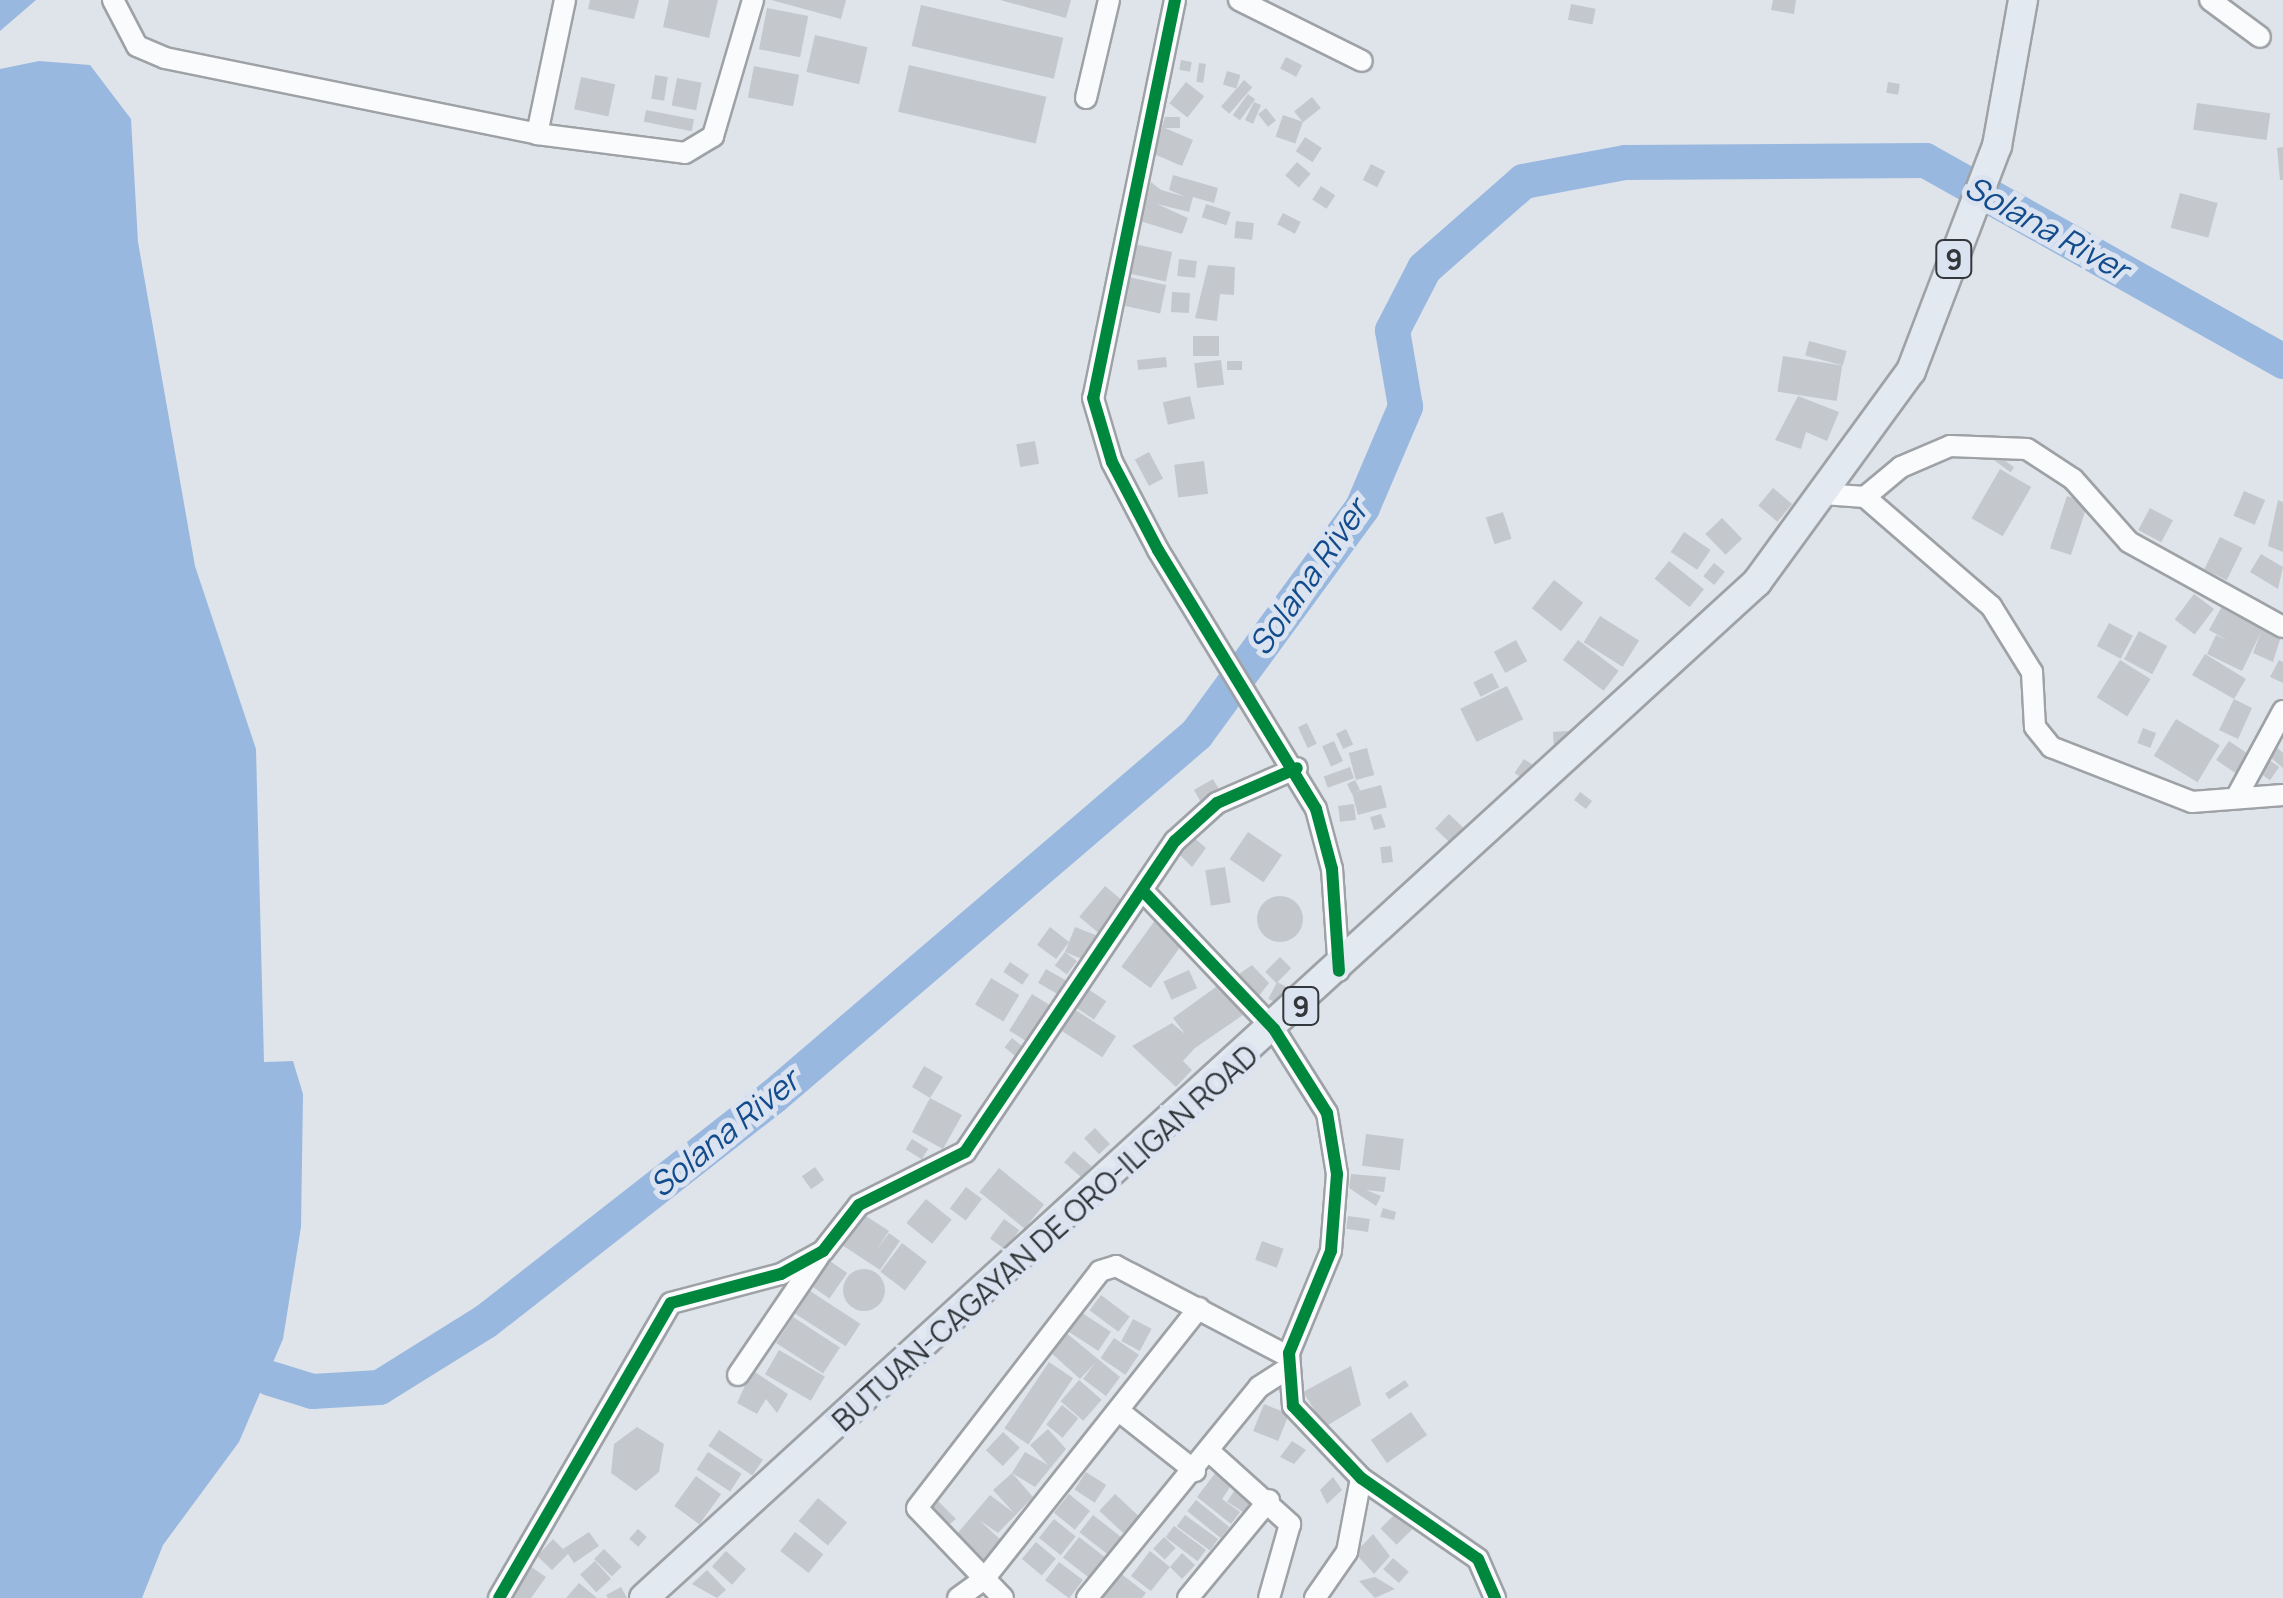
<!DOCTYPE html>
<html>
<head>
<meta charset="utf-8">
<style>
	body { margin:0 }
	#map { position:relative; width:2283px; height:1598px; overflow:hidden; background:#dfe4ea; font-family:Manrope,sans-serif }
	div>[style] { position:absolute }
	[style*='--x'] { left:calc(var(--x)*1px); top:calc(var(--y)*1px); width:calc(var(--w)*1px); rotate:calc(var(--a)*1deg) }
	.water>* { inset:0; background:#99b8e0 }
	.river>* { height:35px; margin:-17.5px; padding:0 17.5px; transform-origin:17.5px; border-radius:17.5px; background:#99b8e0 }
	.building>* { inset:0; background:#c4c8cd; transform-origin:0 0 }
	.round { border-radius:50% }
	.roads { filter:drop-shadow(2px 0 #9ea2a6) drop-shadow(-2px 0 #9ea2a6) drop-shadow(0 2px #9ea2a6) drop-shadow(0 -2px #9ea2a6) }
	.minor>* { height:20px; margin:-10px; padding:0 10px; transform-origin:10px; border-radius:10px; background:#fafbfc }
	.highway>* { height:28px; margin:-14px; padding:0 14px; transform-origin:14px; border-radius:14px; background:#e3e9f0 }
	.cycleway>* { height:12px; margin:-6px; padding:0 6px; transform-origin:6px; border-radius:6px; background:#00873e }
	span { translate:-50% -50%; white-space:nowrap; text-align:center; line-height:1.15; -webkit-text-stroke:10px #dae3ef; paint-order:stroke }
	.shield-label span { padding:2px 8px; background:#dae3ef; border:2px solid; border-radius:8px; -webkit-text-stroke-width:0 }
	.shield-label { font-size:28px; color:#33373b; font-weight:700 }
	.street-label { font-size:30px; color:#33373b }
	.water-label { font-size:32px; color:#124c8d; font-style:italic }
</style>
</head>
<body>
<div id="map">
	<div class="water">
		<i style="clip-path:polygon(0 0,36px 0,0 31px)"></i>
		<i style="clip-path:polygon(39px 61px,90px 65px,131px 119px,138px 242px,195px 566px,256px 749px,264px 1062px,293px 1061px,303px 1094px,301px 1227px,283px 1339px,239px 1442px,163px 1545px,142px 1598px,0 1598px,0 69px)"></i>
	</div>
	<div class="river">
		<i style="--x:270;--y:1378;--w:44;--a:17.2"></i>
		<i style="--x:312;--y:1391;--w:67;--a:-3.4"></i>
		<i style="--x:379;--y:1387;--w:125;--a:-31.9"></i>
		<i style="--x:485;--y:1321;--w:365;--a:-38"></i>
		<i style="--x:773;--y:1096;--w:557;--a:-40.56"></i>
		<i style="--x:1196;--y:734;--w:281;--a:-53.8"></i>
		<i style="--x:1362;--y:507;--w:110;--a:-66.9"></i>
		<i style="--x:1405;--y:406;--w:77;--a:-99.7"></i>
		<i style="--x:1392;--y:330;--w:70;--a:-62.7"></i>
		<i style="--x:1424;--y:268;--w:132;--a:-41.3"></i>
		<i style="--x:1523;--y:181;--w:104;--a:-10.6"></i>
		<i style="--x:1625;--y:162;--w:300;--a:-0.4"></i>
		<i style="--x:1925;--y:160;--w:411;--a:29.3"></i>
	</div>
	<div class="building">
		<i style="clip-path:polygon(590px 0,639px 0,634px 19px,588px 9px)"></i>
		<i style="clip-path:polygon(669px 0,718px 0,709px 38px,663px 27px)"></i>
		<i style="clip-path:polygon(771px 0,846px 0,841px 19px)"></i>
		<i style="clip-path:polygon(1000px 0,1071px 0,1066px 18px)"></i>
		<i style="clip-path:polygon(1773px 0,1796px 0,1794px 14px,1771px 10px)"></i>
		<i style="left:1571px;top:4px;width:25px;height:16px;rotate:11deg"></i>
		<i style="left:921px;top:5px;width:146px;height:42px;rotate:13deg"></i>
		<i style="left:767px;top:8px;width:42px;height:42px;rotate:11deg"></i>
		<i style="left:815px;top:35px;width:54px;height:38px;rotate:13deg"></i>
		<i style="left:1286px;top:57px;width:18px;height:13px;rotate:27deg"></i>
		<i style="left:1181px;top:60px;width:11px;height:10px;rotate:10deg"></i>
		<i style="left:1199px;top:63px;width:7px;height:19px;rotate:8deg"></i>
		<i style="left:909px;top:65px;width:141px;height:48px;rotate:13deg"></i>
		<i style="left:754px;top:66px;width:46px;height:32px;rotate:11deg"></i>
		<i style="left:1227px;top:71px;width:14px;height:14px;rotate:17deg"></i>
		<i style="left:655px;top:75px;width:13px;height:24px;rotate:9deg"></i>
		<i style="left:581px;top:77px;width:35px;height:33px;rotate:12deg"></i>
		<i style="left:677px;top:78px;width:25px;height:28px;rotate:11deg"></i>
		<i style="left:1244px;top:80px;width:11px;height:35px;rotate:41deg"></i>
		<i style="left:1186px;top:82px;width:23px;height:27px;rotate:38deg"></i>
		<i style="left:1888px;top:82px;width:12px;height:11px;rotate:9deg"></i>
		<i style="left:1248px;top:94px;width:9px;height:26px;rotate:36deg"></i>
		<i style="left:1312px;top:97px;width:14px;height:23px;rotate:51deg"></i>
		<i style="clip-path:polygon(1254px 102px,1261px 105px,1253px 124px,1245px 120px)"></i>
		<i style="left:2197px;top:103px;width:74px;height:27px;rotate:8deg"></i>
		<i style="left:1266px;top:108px;width:16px;height:10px;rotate:52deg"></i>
		<i style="left:646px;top:110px;width:49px;height:12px;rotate:11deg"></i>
		<i style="left:1283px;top:115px;width:21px;height:23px;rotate:19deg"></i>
		<i style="clip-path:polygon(1165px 117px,1180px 117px,1180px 128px,1165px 128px,1193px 140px,1182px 166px,1154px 154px)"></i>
		<i style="left:1305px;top:137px;width:20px;height:17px;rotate:33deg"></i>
		<i style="clip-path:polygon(2283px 147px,2283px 180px,2280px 180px,2277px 148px)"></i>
		<i style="left:1297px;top:162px;width:18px;height:18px;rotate:41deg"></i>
		<i style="left:1371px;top:164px;width:16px;height:18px;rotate:27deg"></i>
		<i style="clip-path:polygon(1173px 175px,1218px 188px,1214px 203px,1193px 197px,1189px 212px,1157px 204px,1188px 218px,1182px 234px,1140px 221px,1151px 182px,1161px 190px,1186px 197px,1169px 190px)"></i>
		<i style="left:1321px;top:186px;width:17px;height:16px;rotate:33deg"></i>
		<i style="left:2180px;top:193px;width:39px;height:36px;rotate:15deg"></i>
		<i style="left:1206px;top:204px;width:26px;height:14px;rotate:18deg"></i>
		<i style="left:1283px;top:213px;width:20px;height:13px;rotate:27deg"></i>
		<i style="left:1236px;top:221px;width:18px;height:17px;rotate:6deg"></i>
		<i style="left:1134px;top:244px;width:39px;height:30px;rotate:12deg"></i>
		<i style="left:1179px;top:259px;width:18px;height:17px;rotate:6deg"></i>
		<i style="clip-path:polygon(1208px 265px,1235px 267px,1234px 295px,1220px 294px,1217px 321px,1195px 318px)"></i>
		<i style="left:1128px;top:277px;width:39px;height:29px;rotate:12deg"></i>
		<i style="left:1172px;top:292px;width:18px;height:20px;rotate:3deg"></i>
		<i style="left:1193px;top:336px;width:26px;height:20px"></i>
		<i style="left:1809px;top:341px;width:39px;height:15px;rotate:15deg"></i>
		<i style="left:1783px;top:356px;width:60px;height:36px;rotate:9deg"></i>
		<i style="left:1166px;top:357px;width:10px;height:29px;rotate:84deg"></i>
		<i style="left:1221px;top:360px;width:25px;height:27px;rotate:83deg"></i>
		<i style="left:1227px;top:361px;width:15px;height:9px"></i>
		<i style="left:1190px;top:396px;width:23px;height:28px;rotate:77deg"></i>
		<i style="clip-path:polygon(1798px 396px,1839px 412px,1827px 441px,1806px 432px,1801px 449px,1775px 440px)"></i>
		<i style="left:1035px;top:441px;width:23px;height:19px;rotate:80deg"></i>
		<i style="left:1149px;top:452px;width:30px;height:16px;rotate:62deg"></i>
		<i style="left:1993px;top:452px;width:26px;height:6px;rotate:36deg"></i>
		<i style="left:1204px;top:461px;width:33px;height:30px;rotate:83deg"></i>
		<i style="left:2000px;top:469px;width:36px;height:57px;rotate:30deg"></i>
		<i style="left:1773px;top:488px;width:25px;height:23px;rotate:40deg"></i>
		<i style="left:2244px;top:491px;width:23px;height:27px;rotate:23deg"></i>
		<i style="left:2067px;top:496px;width:22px;height:55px;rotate:18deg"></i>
		<i style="clip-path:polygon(2278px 500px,2283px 502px,2283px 552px,2268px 546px)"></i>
		<i style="left:2150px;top:508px;width:26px;height:25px;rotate:28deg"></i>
		<i style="left:1503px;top:512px;width:28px;height:18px;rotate:72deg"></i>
		<i style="left:1722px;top:518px;width:29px;height:23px;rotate:46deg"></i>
		<i style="left:1684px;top:532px;width:32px;height:24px;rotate:34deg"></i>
		<i style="left:2220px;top:537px;width:25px;height:36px;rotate:26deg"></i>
		<i style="clip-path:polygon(2261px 554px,2283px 567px,2278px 589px,2250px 572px)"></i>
		<i style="left:1669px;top:561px;width:45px;height:23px;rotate:39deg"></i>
		<i style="left:1714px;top:563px;width:14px;height:17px;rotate:39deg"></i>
		<i style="left:1554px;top:580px;width:37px;height:36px;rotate:38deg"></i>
		<i style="left:2194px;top:594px;width:25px;height:32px;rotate:37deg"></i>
		<i style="clip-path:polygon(2226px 599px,2283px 630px,2273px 662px,2253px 653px,2261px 632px,2242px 671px,2207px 654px,2216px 635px,2227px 640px,2209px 630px)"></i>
		<i style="left:1600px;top:616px;width:46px;height:31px;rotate:32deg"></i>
		<i style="left:2109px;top:623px;width:27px;height:26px;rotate:28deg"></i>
		<i style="left:2139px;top:631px;width:32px;height:32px;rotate:28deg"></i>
		<i style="left:1516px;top:640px;width:24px;height:25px;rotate:62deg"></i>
		<i style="left:1578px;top:640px;width:51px;height:25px;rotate:37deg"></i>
		<i style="clip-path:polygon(2205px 654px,2246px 679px,2234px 699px,2252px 708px,2238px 739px,2219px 730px,2234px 699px,2192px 675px)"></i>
		<i style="left:2120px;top:660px;width:36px;height:44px;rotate:32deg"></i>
		<i style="clip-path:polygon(2279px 660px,2283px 662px,2283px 683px,2270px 677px)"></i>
		<i style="left:1492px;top:673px;width:16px;height:21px;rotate:63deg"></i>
		<i style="left:1507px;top:686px;width:37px;height:52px;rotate:64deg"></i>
		<i style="left:2176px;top:719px;width:51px;height:43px;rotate:31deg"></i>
		<i style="left:1307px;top:723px;width:23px;height:10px;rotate:65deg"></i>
		<i style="left:2143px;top:728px;width:14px;height:16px;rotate:21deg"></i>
		<i style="left:1346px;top:729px;width:17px;height:11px;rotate:65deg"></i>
		<i style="left:1568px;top:731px;width:22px;height:15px;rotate:87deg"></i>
		<i style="left:1334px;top:741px;width:22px;height:13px;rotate:66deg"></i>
		<i style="left:2229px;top:741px;width:25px;height:23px;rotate:34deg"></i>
		<i style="clip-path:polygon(2271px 742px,2283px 753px,2283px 768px,2263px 751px)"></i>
		<i style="left:1367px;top:748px;width:28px;height:19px;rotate:75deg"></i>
		<i style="left:2262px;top:755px;width:21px;height:16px;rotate:35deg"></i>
		<i style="left:1524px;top:759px;width:11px;height:17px;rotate:34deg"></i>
		<i style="left:1350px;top:767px;width:12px;height:28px;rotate:70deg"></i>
		<i style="left:1213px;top:779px;width:14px;height:22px;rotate:60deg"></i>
		<i style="left:1355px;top:780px;width:11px;height:9px;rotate:63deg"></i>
		<i style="left:1381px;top:785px;width:23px;height:30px;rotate:75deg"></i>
		<i style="left:1580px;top:792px;width:15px;height:10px;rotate:37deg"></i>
		<i style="left:1354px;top:804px;width:16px;height:16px;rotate:83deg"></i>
		<i style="clip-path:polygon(1381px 814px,1386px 827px,1374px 830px,1370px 817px)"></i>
		<i style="left:1449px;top:814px;width:30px;height:20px;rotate:44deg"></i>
		<i style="left:1248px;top:832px;width:41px;height:33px;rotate:34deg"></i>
		<i style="clip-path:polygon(1191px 835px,1206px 848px,1192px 867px,1177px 852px)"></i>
		<i style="left:1391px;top:846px;width:16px;height:11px;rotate:83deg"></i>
		<i style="left:1225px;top:867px;width:36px;height:20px;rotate:81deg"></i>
		<i style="left:1105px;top:886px;width:25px;height:40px;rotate:40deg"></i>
		<i class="round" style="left:1257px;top:896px;width:46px;height:46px"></i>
		<i style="left:1156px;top:919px;width:36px;height:59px;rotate:36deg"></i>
		<i style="clip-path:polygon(1050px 927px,1069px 942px,1075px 927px,1098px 936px,1087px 961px,1065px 952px,1069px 942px,1056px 959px,1037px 945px)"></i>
		<i style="left:1065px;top:952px;width:15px;height:17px;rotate:37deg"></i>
		<i style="left:1280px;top:957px;width:16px;height:21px;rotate:45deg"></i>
		<i style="left:1010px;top:962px;width:23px;height:12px;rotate:34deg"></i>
		<i style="clip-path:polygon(1252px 965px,1269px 983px,1258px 997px,1239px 974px)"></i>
		<i style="left:1046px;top:969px;width:24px;height:16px;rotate:30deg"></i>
		<i style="left:1189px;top:970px;width:20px;height:28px;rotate:66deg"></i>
		<i style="left:991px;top:978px;width:33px;height:31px;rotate:31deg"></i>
		<i style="left:1277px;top:982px;width:13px;height:19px;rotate:27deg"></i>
		<i style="clip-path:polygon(1220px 984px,1243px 1015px,1195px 1048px,1183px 1061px,1192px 1070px,1176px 1087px,1132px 1046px,1172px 1023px,1185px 1034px,1173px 1018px)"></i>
		<i style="left:1088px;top:989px;width:22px;height:22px;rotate:34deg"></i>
		<i style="left:1032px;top:994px;width:31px;height:43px;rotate:32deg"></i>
		<i style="left:1074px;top:1009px;width:50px;height:25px;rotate:33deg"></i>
		<i style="left:1012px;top:1038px;width:22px;height:12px;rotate:39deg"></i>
		<i style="clip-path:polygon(924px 1066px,943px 1077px,930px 1098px,962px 1115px,943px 1149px,912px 1132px,930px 1098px,912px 1087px)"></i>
		<i style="left:1095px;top:1128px;width:22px;height:15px;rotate:47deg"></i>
		<i style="left:1366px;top:1134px;width:38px;height:32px;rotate:7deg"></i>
		<i style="left:912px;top:1139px;width:19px;height:12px;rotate:32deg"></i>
		<i style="left:1074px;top:1151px;width:23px;height:15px;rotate:41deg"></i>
		<i style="left:815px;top:1167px;width:16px;height:16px;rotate:55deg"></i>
		<i style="left:999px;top:1168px;width:58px;height:31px;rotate:39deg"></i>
		<i style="clip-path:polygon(1351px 1174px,1386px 1177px,1384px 1192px,1366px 1190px,1381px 1196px,1376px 1206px,1349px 1188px)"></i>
		<i style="left:966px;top:1187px;width:20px;height:27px;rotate:37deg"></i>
		<i style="left:926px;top:1199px;width:33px;height:31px;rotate:39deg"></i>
		<i style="clip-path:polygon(1383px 1208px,1396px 1212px,1394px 1220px,1380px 1217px)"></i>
		<i style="clip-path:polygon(863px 1214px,889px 1231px,875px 1252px,889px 1233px,900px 1241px,880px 1270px,842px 1245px)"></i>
		<i style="left:1348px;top:1216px;width:22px;height:13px;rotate:8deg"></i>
		<i style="left:1004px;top:1219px;width:19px;height:24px;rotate:36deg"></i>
		<i style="left:1262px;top:1241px;width:23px;height:20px;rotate:20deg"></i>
		<i style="left:902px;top:1243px;width:31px;height:36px;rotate:37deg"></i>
		<i style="left:830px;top:1261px;width:21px;height:31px;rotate:35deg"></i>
		<i class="round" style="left:843px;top:1269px;width:42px;height:42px"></i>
		<i style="left:810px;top:1291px;width:60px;height:27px;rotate:33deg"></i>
		<i style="left:1101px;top:1295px;width:36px;height:19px;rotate:37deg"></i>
		<i style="left:1079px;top:1311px;width:38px;height:23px;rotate:33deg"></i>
		<i style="left:793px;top:1317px;width:56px;height:31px;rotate:33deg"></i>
		<i style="left:1133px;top:1319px;width:21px;height:25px;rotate:28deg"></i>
		<i style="clip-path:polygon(1065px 1332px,1120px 1377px,1106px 1396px,1083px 1379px,1095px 1363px,1080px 1379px,1048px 1350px)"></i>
		<i style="left:1114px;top:1338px;width:30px;height:24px;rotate:34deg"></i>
		<i style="left:779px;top:1350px;width:53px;height:28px;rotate:30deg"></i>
		<i style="left:1049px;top:1362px;width:29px;height:80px;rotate:34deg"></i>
		<i style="clip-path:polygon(1351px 1366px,1361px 1405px,1325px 1427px,1303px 1392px)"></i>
		<i style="clip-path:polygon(752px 1370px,788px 1394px,777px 1413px,766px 1399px,757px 1414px,737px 1403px)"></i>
		<i style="left:1079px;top:1380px;width:30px;height:28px;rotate:41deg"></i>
		<i style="left:1405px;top:1380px;width:7px;height:24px;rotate:56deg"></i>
		<i style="left:1264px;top:1404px;width:27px;height:29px;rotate:22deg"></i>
		<i style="left:1062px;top:1405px;width:21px;height:25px;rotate:39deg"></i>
		<i style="left:1411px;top:1412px;width:28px;height:49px;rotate:55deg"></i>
		<i style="clip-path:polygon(637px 1427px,664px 1444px,659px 1472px,636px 1491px,611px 1473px,614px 1444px)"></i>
		<i style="clip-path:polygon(1048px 1429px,1066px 1449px,1035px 1487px,1012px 1473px,1025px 1452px,1048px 1465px,1030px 1445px)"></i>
		<i style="left:719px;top:1430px;width:53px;height:19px;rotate:34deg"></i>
		<i style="left:1003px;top:1432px;width:23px;height:25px;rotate:43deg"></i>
		<i style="clip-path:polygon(1292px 1441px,1306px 1450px,1294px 1464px,1280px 1457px)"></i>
		<i style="left:708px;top:1452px;width:40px;height:21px;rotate:33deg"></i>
		<i style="left:1086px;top:1472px;width:24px;height:21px;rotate:33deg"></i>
		<i style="clip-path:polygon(1216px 1472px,1233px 1483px,1222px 1499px,1240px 1512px,1231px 1524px,1197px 1497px)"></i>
		<i style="clip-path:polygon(1012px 1473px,1033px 1497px,998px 1533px,979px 1520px,1002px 1541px,984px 1561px,956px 1535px,990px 1495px,1014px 1513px,993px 1490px)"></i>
		<i style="left:696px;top:1476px;width:31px;height:37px;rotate:36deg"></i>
		<i style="clip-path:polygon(1333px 1477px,1342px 1490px,1327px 1504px,1320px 1490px)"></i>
		<i style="left:1238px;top:1485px;width:24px;height:20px;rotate:33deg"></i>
		<i style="left:1069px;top:1494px;width:27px;height:24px;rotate:39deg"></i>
		<i style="left:1115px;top:1494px;width:33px;height:23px;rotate:43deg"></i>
		<i style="left:818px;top:1498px;width:38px;height:30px;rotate:40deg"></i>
		<i style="clip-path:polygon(937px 1500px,956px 1519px,941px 1531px,924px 1515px)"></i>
		<i style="left:1196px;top:1500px;width:43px;height:14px;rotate:39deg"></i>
		<i style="left:1396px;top:1513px;width:23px;height:22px;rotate:45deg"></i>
		<i style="left:1093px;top:1515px;width:36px;height:22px;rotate:38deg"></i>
		<i style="left:1185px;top:1515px;width:41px;height:14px;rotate:36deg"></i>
		<i style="left:1054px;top:1519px;width:28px;height:24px;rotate:39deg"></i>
		<i style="left:1174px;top:1526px;width:40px;height:14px;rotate:37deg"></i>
		<i style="left:638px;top:1529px;width:12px;height:13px;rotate:42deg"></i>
		<i style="clip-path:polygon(589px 1532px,599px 1546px,574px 1563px,568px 1554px,552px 1570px,537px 1556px,553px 1539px,563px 1549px)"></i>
		<i style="left:795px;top:1532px;width:36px;height:24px;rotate:38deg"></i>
		<i style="clip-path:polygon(1373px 1534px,1390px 1556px,1374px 1574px,1355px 1553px)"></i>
		<i style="left:1079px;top:1537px;width:37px;height:26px;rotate:38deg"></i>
		<i style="left:1164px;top:1537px;width:16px;height:16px;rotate:43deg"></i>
		<i style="left:1036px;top:1542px;width:26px;height:22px;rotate:40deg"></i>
		<i style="left:604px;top:1549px;width:25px;height:14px;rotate:45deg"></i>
		<i style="left:726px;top:1551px;width:27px;height:21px;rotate:42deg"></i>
		<i style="clip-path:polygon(1150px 1551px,1170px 1567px,1182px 1553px,1195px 1565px,1182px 1579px,1170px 1567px,1151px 1591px,1131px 1576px)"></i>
		<i style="left:1393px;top:1558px;width:21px;height:15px;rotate:41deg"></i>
		<i style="left:595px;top:1561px;width:24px;height:20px;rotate:48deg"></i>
		<i style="left:1059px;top:1562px;width:30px;height:23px;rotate:37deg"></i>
		<i style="clip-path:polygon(527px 1564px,546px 1577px,531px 1598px,503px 1598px)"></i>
		<i style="clip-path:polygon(707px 1570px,726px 1590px,717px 1598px,692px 1584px)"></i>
		<i style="clip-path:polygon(1120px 1573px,1146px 1593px,1142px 1598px,1101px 1598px)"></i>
		<i style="clip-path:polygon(1375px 1577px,1395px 1589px,1375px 1598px,1359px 1581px)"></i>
		<i style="clip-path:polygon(579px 1583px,597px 1598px,566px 1598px)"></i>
		<i style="clip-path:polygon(621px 1587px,627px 1598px,608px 1598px,606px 1595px)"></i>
	</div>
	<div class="roads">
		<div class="minor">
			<i style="--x:113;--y:0;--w:52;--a:62.4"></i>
			<i style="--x:137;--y:46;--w:30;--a:23"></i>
			<i style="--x:165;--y:58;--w:380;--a:11.5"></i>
			<i style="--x:537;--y:134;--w:149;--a:7.3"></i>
			<i style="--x:685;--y:153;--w:33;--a:-31"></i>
			<i style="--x:713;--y:136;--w:142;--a:-73.6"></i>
			<i style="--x:1175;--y:0;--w:406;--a:101.6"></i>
			<i style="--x:1093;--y:398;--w:67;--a:73.5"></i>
			<i style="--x:1112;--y:462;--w:99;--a:62.4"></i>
			<i style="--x:1158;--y:550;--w:303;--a:58.6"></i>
			<i style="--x:1316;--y:809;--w:62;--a:75.1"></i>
			<i style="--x:1332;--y:869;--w:102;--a:86.1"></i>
			<i style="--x:1239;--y:0;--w:137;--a:26.4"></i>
			<i style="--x:2210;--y:0;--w:62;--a:36.5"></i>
			<i style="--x:1086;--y:98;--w:101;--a:-76.8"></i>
			<i style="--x:537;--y:134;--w:137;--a:-78.2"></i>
			<i style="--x:1823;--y:494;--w:42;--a:4.1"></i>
			<i style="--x:1865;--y:497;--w:167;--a:40.9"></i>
			<i style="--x:1991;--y:606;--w:78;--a:58.2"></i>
			<i style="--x:2032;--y:672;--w:55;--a:86.9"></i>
			<i style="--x:2035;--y:727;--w:26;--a:51"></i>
			<i style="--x:2051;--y:747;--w:151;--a:21.3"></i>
			<i style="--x:2192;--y:802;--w:91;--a:-4.4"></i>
			<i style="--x:1865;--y:497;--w:47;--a:-39.8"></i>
			<i style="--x:1901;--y:467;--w:53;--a:-23.2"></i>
			<i style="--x:1950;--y:446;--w:77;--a:2.2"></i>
			<i style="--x:2027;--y:449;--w:55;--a:33.1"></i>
			<i style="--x:2073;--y:479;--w:84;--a:48.4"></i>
			<i style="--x:2129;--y:542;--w:176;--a:28.9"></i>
			<i style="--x:2236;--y:798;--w:99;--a:-61.6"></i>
			<i style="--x:1143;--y:891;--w:190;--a:46.5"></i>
			<i style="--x:1274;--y:1029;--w:99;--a:57.8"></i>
			<i style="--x:1327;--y:1113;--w:62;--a:80.7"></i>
			<i style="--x:1337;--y:1174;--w:77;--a:94.5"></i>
			<i style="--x:1331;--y:1251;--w:110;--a:112.4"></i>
			<i style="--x:1289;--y:1353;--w:53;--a:85.7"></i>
			<i style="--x:1293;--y:1406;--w:99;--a:46.6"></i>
			<i style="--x:1361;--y:1478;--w:142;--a:34.7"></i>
			<i style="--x:1478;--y:1559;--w:43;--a:66.4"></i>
			<i style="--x:738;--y:1375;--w:144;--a:-55.8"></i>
			<i style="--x:1119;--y:1411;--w:97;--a:38.3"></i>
			<i style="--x:1210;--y:1452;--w:108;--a:42"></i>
			<i style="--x:1290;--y:1524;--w:77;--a:105.8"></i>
			<i style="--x:499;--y:1598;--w:341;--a:-59.8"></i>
			<i style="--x:671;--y:1303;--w:114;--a:-14.8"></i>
			<i style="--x:781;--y:1274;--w:48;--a:-28.7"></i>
			<i style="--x:823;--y:1251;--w:58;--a:-52"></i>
			<i style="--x:859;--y:1205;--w:119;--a:-26.6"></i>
			<i style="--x:965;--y:1152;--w:375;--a:-56"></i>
			<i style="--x:1175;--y:841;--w:57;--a:-42.1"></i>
			<i style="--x:1217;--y:803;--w:87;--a:-23.6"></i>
			<i style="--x:958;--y:1598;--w:32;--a:-36"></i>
			<i style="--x:984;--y:1579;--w:346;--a:-51.6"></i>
			<i style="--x:1003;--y:1598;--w:124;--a:-133.7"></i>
			<i style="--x:917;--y:1508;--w:299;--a:-52.3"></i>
			<i style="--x:1100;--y:1271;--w:17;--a:-17"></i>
			<i style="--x:1116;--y:1266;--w:195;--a:27.7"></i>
			<i style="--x:1087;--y:1598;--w:272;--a:-50.8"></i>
			<i style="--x:1259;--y:1387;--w:33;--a:-33"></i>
			<i style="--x:1188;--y:1598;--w:127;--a:-50.4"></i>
			<i style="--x:1315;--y:1598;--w:56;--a:-55.2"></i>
			<i style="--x:1347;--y:1552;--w:75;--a:-79.3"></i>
		</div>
		<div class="highway">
			<i style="--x:644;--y:1598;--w:1507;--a:-42.39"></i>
			<i style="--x:1757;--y:582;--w:261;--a:-53.9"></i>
			<i style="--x:1911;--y:371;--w:241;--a:-69.1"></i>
			<i style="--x:1997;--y:146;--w:148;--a:-79.9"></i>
		</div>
	</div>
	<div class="cycleway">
		<i style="--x:1175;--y:0;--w:406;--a:101.6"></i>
		<i style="--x:1093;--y:398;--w:67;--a:73.5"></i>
		<i style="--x:1112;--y:462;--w:99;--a:62.4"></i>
		<i style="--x:1158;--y:550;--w:303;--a:58.6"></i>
		<i style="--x:1316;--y:809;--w:62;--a:75.1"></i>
		<i style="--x:1332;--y:869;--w:102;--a:86.1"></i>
		<i style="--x:1143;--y:891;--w:190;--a:46.5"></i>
		<i style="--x:1274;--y:1029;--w:99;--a:57.8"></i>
		<i style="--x:1327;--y:1113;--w:62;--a:80.7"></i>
		<i style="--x:1337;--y:1174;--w:77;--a:94.5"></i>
		<i style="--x:1331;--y:1251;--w:110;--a:112.4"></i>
		<i style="--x:1289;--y:1353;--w:53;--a:85.7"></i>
		<i style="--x:1293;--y:1406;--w:99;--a:46.6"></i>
		<i style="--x:1361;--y:1478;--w:142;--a:34.7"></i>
		<i style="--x:1478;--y:1559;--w:43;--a:66.4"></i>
		<i style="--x:499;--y:1598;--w:341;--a:-59.8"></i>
		<i style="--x:671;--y:1303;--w:114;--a:-14.8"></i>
		<i style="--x:781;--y:1274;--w:48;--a:-28.7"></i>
		<i style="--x:823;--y:1251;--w:58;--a:-52"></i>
		<i style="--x:859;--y:1205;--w:119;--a:-26.6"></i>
		<i style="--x:965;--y:1152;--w:375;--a:-56"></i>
		<i style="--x:1175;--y:841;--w:57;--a:-42.1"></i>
		<i style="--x:1217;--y:803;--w:87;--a:-23.6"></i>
	</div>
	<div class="shield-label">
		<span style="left:1954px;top:259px">9</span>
		<span style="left:1301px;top:1006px">9</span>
	</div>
	<div class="street-label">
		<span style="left:1045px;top:1238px;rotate:-42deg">BUTUAN-CAGAYAN DE ORO-ILIGAN ROAD</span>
	</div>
	<div class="water-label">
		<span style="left:2047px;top:228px;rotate:29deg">Solana River</span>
		<span style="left:1308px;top:577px;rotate:-55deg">Solana River</span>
		<span style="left:724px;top:1133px;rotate:-39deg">Solana River</span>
	</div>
</div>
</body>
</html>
